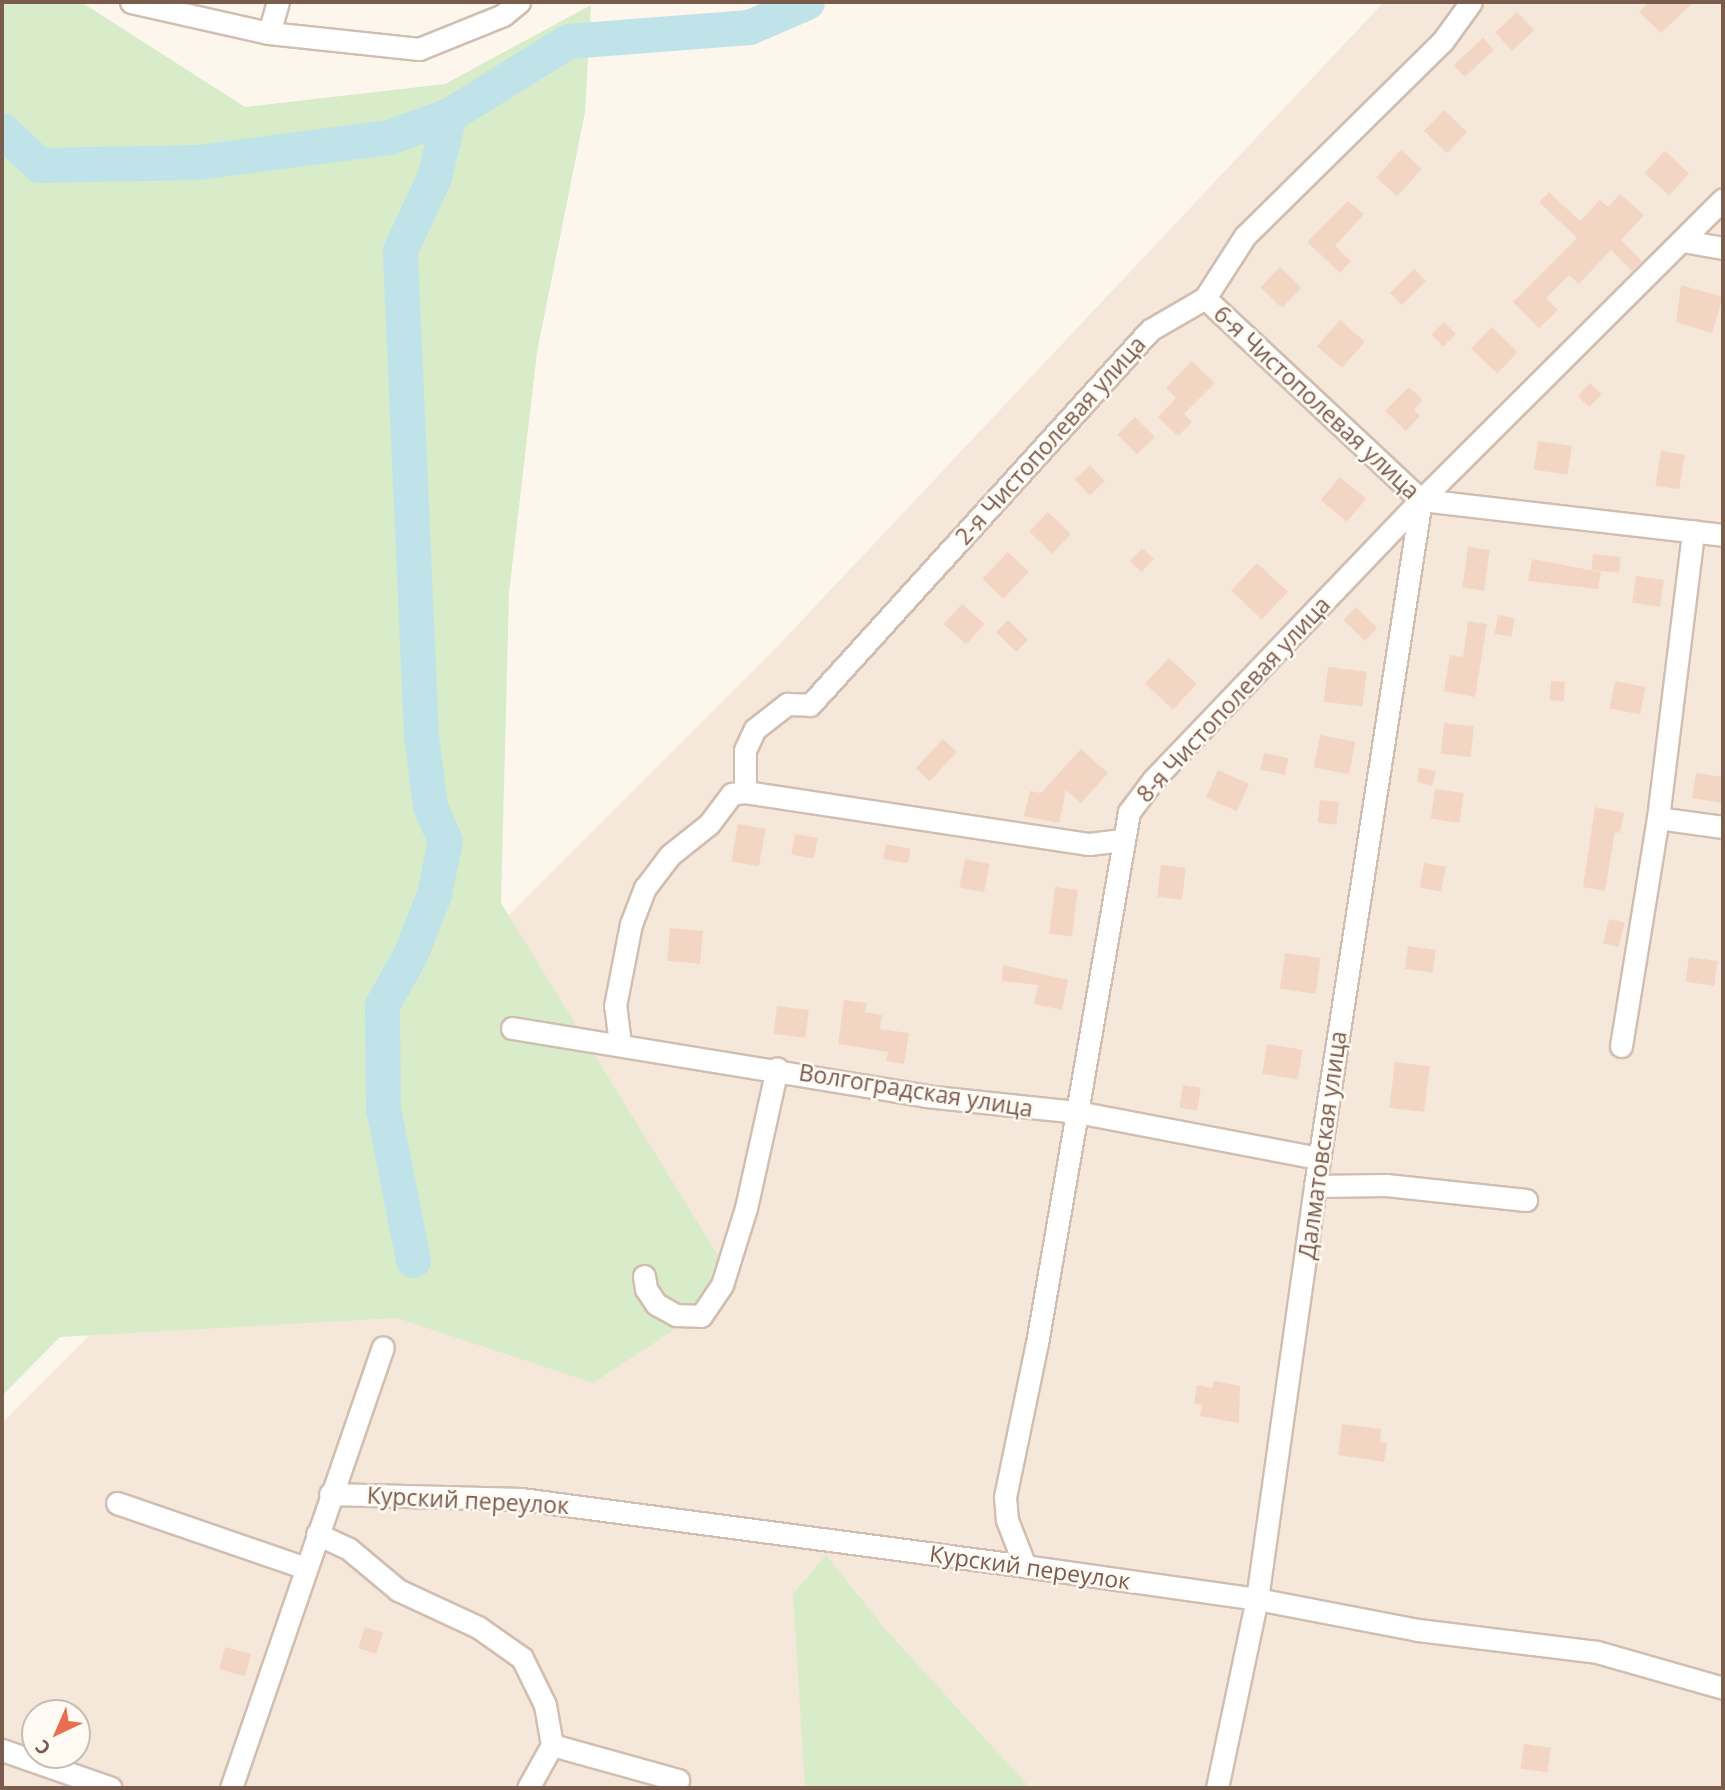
<!DOCTYPE html>
<html>
<head>
<meta charset="utf-8">
<style>
	body { margin:0 }
	#map { position:relative; width:1725px; height:1790px; overflow:hidden; background:#fdf6ec; font-family:"Open Sans",sans-serif }
	div>[style] { position:absolute }
	[style*='--x'] { left:calc(var(--x)*1px); top:calc(var(--y)*1px); width:calc(var(--w)*1px); rotate:calc(var(--a)*1deg) }
	.residential>* { inset:0; background:#f5e8da }
	.green>* { inset:0; background:#d8ecc9 }
	.river>* { height:35px; margin:-17.5px; padding:0 17.5px; transform-origin:17.5px; border-radius:17.5px; background:#bfe3e8 }
	.building>* { inset:0; background:#f3d5c3; transform-origin:0 0 }
	.roads { filter:drop-shadow(2px 0 #d1beb0) drop-shadow(-2px 0 #d1beb0) drop-shadow(0 2px #d1beb0) drop-shadow(0 -2px #d1beb0) }
	.minor>* { height:21px; margin:-10.5px; padding:0 10.5px; transform-origin:10.5px; border-radius:10.5px; background:#fff }
	span { translate:-50% -50%; white-space:nowrap; text-align:center; line-height:1.15; -webkit-text-stroke:5px #fffaf3; paint-order:stroke }
	.street-label { font-size:23px; color:#7a5c4d }
	.frame { position:absolute; inset:0; border:4px solid #7a5c4d; pointer-events:none }
	.north { position:absolute; left:21px; top:1699px; width:70px; height:70px; box-sizing:border-box; background:#fffaf3; border:2px solid #cabbb1; border-radius:50%; rotate:224deg; font-size:19px; font-weight:700; line-height:28px; text-align:center; color:#7a5c4d }
	.north::after { content:''; display:block; margin:auto; width:24px; height:32px; background:#e76f51; clip-path:polygon(50% 0,100% 100%,50% 72%,0 100%) }
</style>
</head>
<body>
<div id="map">
	<div class="residential">
		<i style="clip-path:polygon(evenodd,1384px 2px,1723px 2px,1723px 1788px,2px 1788px,2px 1423px,775px 649px,1384px 2px,35px 1713px,77px 1713px,77px 1755px,35px 1755px,35px 1713px)"></i>
	</div>
	<div class="green">
		<i style="clip-path:polygon(2px 2px,81px 2px,245px 107px,445px 84px,591px 5px,585px 112px,537px 352px,509px 593px,501px 903px,738px 1288px,593px 1383px,397px 1318px,60px 1337px,2px 1396px)"></i>
		<i style="clip-path:polygon(826px 1555px,887px 1631px,1030px 1788px,805px 1788px,793px 1594px)"></i>
	</div>
	<div class="river">
		<i style="--x:2;--y:130;--w:51;--a:43.4"></i>
		<i style="--x:39;--y:165;--w:159;--a:-1.1"></i>
		<i style="--x:198;--y:162;--w:193;--a:-7.5"></i>
		<i style="--x:389;--y:137;--w:64;--a:-20.1"></i>
		<i style="--x:449;--y:115;--w:140;--a:-31.9"></i>
		<i style="--x:568;--y:41;--w:182;--a:-4.4"></i>
		<i style="--x:749;--y:27;--w:63;--a:-23.3"></i>
		<i style="--x:413;--y:1260;--w:154;--a:-101.2"></i>
		<i style="--x:383;--y:1109;--w:104;--a:-90.6"></i>
		<i style="--x:382;--y:1005;--w:57;--a:-60.8"></i>
		<i style="--x:410;--y:955;--w:66;--a:-68.5"></i>
		<i style="--x:434;--y:894;--w:54;--a:-78.3"></i>
		<i style="--x:445;--y:841;--w:39;--a:-113"></i>
		<i style="--x:430;--y:805;--w:70;--a:-97.4"></i>
		<i style="--x:421;--y:736;--w:486;--a:-92.5"></i>
		<i style="--x:400;--y:250;--w:81;--a:-65"></i>
		<i style="--x:434;--y:177;--w:64;--a:-76.4"></i>
	</div>
	<div class="building">
		<i style="clip-path:polygon(1649px 2px,1694px 2px,1661px 33px,1639px 12px)"></i>
		<i style="left:1517px;top:12px;width:25px;height:30px;rotate:47deg"></i>
		<i style="left:1483px;top:38px;width:16px;height:40px;rotate:47deg"></i>
		<i style="left:1444px;top:110px;width:32px;height:29px;rotate:44deg"></i>
		<i style="left:1401px;top:150px;width:28px;height:37px;rotate:42deg"></i>
		<i style="left:1665px;top:151px;width:33px;height:30px;rotate:43deg"></i>
		<i style="clip-path:polygon(1549px 192px,1580px 221px,1600px 200px,1608px 207px,1620px 194px,1644px 215px,1621px 240px,1642px 261px,1632px 271px,1611px 250px,1579px 284px,1569px 275px,1546px 298px,1558px 310px,1539px 328px,1513px 302px,1577px 238px,1539px 202px)"></i>
		<i style="clip-path:polygon(1348px 201px,1364px 214px,1335px 246px,1351px 261px,1340px 273px,1307px 242px)"></i>
		<i style="left:1280px;top:267px;width:30px;height:28px;rotate:44deg"></i>
		<i style="left:1414px;top:269px;width:17px;height:34px;rotate:45deg"></i>
		<i style="clip-path:polygon(1681px 285px,1723px 297px,1712px 333px,1676px 322px)"></i>
		<i style="left:1340px;top:320px;width:33px;height:35px;rotate:41deg"></i>
		<i style="left:1444px;top:322px;width:17px;height:18px;rotate:45deg"></i>
		<i style="left:1492px;top:327px;width:36px;height:30px;rotate:44deg"></i>
		<i style="clip-path:polygon(1192px 361px,1215px 383px,1184px 414px,1192px 422px,1178px 436px,1158px 417px,1176px 398px,1166px 388px)"></i>
		<i style="left:1590px;top:383px;width:16px;height:18px;rotate:43deg"></i>
		<i style="clip-path:polygon(1409px 387px,1423px 400px,1414px 410px,1420px 416px,1406px 431px,1385px 411px)"></i>
		<i style="left:1135px;top:417px;width:28px;height:25px;rotate:45deg"></i>
		<i style="left:1538px;top:441px;width:34px;height:29px;rotate:8deg"></i>
		<i style="left:1661px;top:451px;width:24px;height:35px;rotate:9deg"></i>
		<i style="left:1090px;top:465px;width:22px;height:21px;rotate:47deg"></i>
		<i style="left:1340px;top:477px;width:34px;height:30px;rotate:40deg"></i>
		<i style="left:1048px;top:512px;width:32px;height:27px;rotate:44deg"></i>
		<i style="left:1468px;top:547px;width:22px;height:41px;rotate:8deg"></i>
		<i style="left:1142px;top:548px;width:16px;height:18px;rotate:43deg"></i>
		<i style="left:1008px;top:552px;width:29px;height:37px;rotate:44deg"></i>
		<i style="left:1593px;top:554px;width:28px;height:16px;rotate:6deg"></i>
		<i style="clip-path:polygon(1532px 559px,1601px 572px,1598px 589px,1528px 581px)"></i>
		<i style="left:1257px;top:563px;width:42px;height:38px;rotate:43deg"></i>
		<i style="left:1636px;top:576px;width:28px;height:27px;rotate:8deg"></i>
		<i style="left:962px;top:604px;width:30px;height:27px;rotate:42deg"></i>
		<i style="left:1356px;top:607px;width:30px;height:18px;rotate:45deg"></i>
		<i style="left:1498px;top:615px;width:17px;height:19px;rotate:10deg"></i>
		<i style="left:1008px;top:620px;width:28px;height:17px;rotate:44deg"></i>
		<i style="clip-path:polygon(1468px 621px,1487px 624px,1475px 697px,1444px 691px,1450px 655px,1463px 657px)"></i>
		<i style="left:1169px;top:658px;width:38px;height:35px;rotate:43deg"></i>
		<i style="left:1328px;top:667px;width:39px;height:35px;rotate:7deg"></i>
		<i style="left:1551px;top:681px;width:14px;height:19px;rotate:4deg"></i>
		<i style="left:1615px;top:681px;width:31px;height:28px;rotate:11deg"></i>
		<i style="left:1444px;top:723px;width:30px;height:31px;rotate:6deg"></i>
		<i style="left:1320px;top:735px;width:36px;height:33px;rotate:11deg"></i>
		<i style="left:943px;top:739px;width:19px;height:40px;rotate:43deg"></i>
		<i style="clip-path:polygon(1081px 749px,1108px 773px,1081px 803px,1066px 790px,1059px 823px,1024px 816px,1030px 791px,1041px 793px)"></i>
		<i style="left:1264px;top:753px;width:25px;height:17px;rotate:12deg"></i>
		<i style="clip-path:polygon(1419px 768px,1436px 771px,1432px 786px,1417px 782px)"></i>
		<i style="left:1218px;top:770px;width:34px;height:30px;rotate:24deg"></i>
		<i style="clip-path:polygon(1696px 773px,1723px 777px,1723px 803px,1692px 798px)"></i>
		<i style="left:1435px;top:789px;width:29px;height:30px;rotate:8deg"></i>
		<i style="left:1320px;top:800px;width:19px;height:23px;rotate:6deg"></i>
		<i style="clip-path:polygon(1595px 807px,1624px 813px,1620px 833px,1615px 832px,1605px 891px,1583px 887px)"></i>
		<i style="left:738px;top:824px;width:28px;height:38px;rotate:10deg"></i>
		<i style="left:795px;top:834px;width:23px;height:21px;rotate:10deg"></i>
		<i style="left:886px;top:844px;width:25px;height:15px;rotate:11deg"></i>
		<i style="left:965px;top:859px;width:25px;height:29px;rotate:11deg"></i>
		<i style="left:1424px;top:863px;width:22px;height:25px;rotate:10deg"></i>
		<i style="left:1161px;top:865px;width:25px;height:32px;rotate:7deg"></i>
		<i style="left:1055px;top:887px;width:23px;height:47px;rotate:7deg"></i>
		<i style="left:1609px;top:919px;width:16px;height:25px;rotate:14deg"></i>
		<i style="left:670px;top:928px;width:33px;height:33px;rotate:5deg"></i>
		<i style="left:1408px;top:946px;width:28px;height:23px;rotate:8deg"></i>
		<i style="left:1285px;top:953px;width:36px;height:36px;rotate:8deg"></i>
		<i style="left:1689px;top:957px;width:29px;height:25px;rotate:8deg"></i>
		<i style="clip-path:polygon(1003px 965px,1068px 980px,1062px 1010px,1034px 1004px,1038px 985px,1002px 981px)"></i>
		<i style="clip-path:polygon(844px 1000px,867px 1003px,865px 1012px,882px 1015px,880px 1029px,909px 1033px,904px 1064px,886px 1061px,888px 1052px,838px 1044px)"></i>
		<i style="left:777px;top:1006px;width:32px;height:28px;rotate:7deg"></i>
		<i style="left:1267px;top:1044px;width:36px;height:30px;rotate:9deg"></i>
		<i style="left:1395px;top:1062px;width:35px;height:46px;rotate:7deg"></i>
		<i style="left:1183px;top:1085px;width:18px;height:23px;rotate:9deg"></i>
		<i style="clip-path:polygon(1214px 1381px,1240px 1386px,1239px 1423px,1200px 1416px,1202px 1405px,1194px 1403px,1197px 1385px,1212px 1388px)"></i>
		<i style="clip-path:polygon(1342px 1424px,1381px 1429px,1380px 1442px,1387px 1443px,1384px 1462px,1338px 1455px)"></i>
		<i style="left:365px;top:1627px;width:19px;height:22px;rotate:18deg"></i>
		<i style="left:225px;top:1647px;width:27px;height:23px;rotate:15deg"></i>
		<i style="left:1524px;top:1744px;width:27px;height:25px;rotate:8deg"></i>
	</div>
	<div class="roads">
		<div class="minor">
			<i style="--x:131;--y:2;--w:141;--a:12.7"></i>
			<i style="--x:269;--y:33;--w:151;--a:6.1"></i>
			<i style="--x:419;--y:49;--w:91;--a:-22"></i>
			<i style="--x:503;--y:15;--w:21;--a:-39"></i>
			<i style="--x:269;--y:33;--w:32;--a:-74"></i>
			<i style="--x:1683;--y:241;--w:41;--a:9.9"></i>
			<i style="--x:1205;--y:298;--w:296;--a:43.1"></i>
			<i style="--x:1421;--y:500;--w:304;--a:6.6"></i>
			<i style="--x:745;--y:792;--w:42;--a:-90"></i>
			<i style="--x:745;--y:750;--w:23;--a:-65"></i>
			<i style="--x:755;--y:729;--w:41;--a:-38"></i>
			<i style="--x:787;--y:704;--w:23;--a:2"></i>
			<i style="--x:810;--y:705;--w:506;--a:-47.8"></i>
			<i style="--x:1150;--y:330;--w:64;--a:-30.2"></i>
			<i style="--x:1205;--y:298;--w:74;--a:-57.2"></i>
			<i style="--x:1245;--y:236;--w:276;--a:-44.6"></i>
			<i style="--x:1442;--y:42;--w:49;--a:-54.1"></i>
			<i style="--x:1658;--y:818;--w:66;--a:7.9"></i>
			<i style="--x:512;--y:1028;--w:419;--a:9.3"></i>
			<i style="--x:925;--y:1096;--w:153;--a:6"></i>
			<i style="--x:1077;--y:1112;--w:246;--a:10.8"></i>
			<i style="--x:620;--y:1044;--w:38;--a:-97"></i>
			<i style="--x:615;--y:1006;--w:84;--a:-79"></i>
			<i style="--x:631;--y:924;--w:39;--a:-69"></i>
			<i style="--x:645;--y:888;--w:41;--a:-52.9"></i>
			<i style="--x:670;--y:855;--w:50;--a:-38.5"></i>
			<i style="--x:709;--y:824;--w:38;--a:-53"></i>
			<i style="--x:732;--y:794;--w:13;--a:-9"></i>
			<i style="--x:745;--y:792;--w:348;--a:8.6"></i>
			<i style="--x:1089;--y:844;--w:35;--a:-7"></i>
			<i style="--x:1621;--y:1046;--w:231;--a:-80.8"></i>
			<i style="--x:1658;--y:818;--w:289;--a:-83"></i>
			<i style="--x:1315;--y:1186;--w:71;--a:-0.8"></i>
			<i style="--x:1386;--y:1185;--w:141;--a:6.1"></i>
			<i style="--x:644;--y:1276;--w:13;--a:81"></i>
			<i style="--x:646;--y:1289;--w:18;--a:56"></i>
			<i style="--x:656;--y:1304;--w:23;--a:29"></i>
			<i style="--x:676;--y:1315;--w:25;--a:2"></i>
			<i style="--x:701;--y:1316;--w:37;--a:-56"></i>
			<i style="--x:722;--y:1285;--w:81;--a:-72.7"></i>
			<i style="--x:746;--y:1208;--w:143;--a:-77.5"></i>
			<i style="--x:330;--y:1494;--w:191;--a:1.5"></i>
			<i style="--x:521;--y:1499;--w:508;--a:7.57"></i>
			<i style="--x:1025;--y:1566;--w:234;--a:8.1"></i>
			<i style="--x:1257;--y:1599;--w:164;--a:10.9"></i>
			<i style="--x:1418;--y:1630;--w:180;--a:7"></i>
			<i style="--x:1597;--y:1652;--w:131;--a:15.9"></i>
			<i style="--x:117;--y:1503;--w:200;--a:19"></i>
			<i style="--x:317;--y:1534;--w:35;--a:25"></i>
			<i style="--x:349;--y:1549;--w:64;--a:39.9"></i>
			<i style="--x:398;--y:1590;--w:88;--a:24.8"></i>
			<i style="--x:478;--y:1627;--w:54;--a:35.2"></i>
			<i style="--x:522;--y:1658;--w:52;--a:63.9"></i>
			<i style="--x:545;--y:1705;--w:41;--a:80.1"></i>
			<i style="--x:552;--y:1745;--w:49;--a:119.2"></i>
			<i style="--x:1025;--y:1566;--w:49;--a:-111.4"></i>
			<i style="--x:1007;--y:1520;--w:23;--a:-95"></i>
			<i style="--x:1005;--y:1497;--w:157;--a:-78.3"></i>
			<i style="--x:1037;--y:1343;--w:539;--a:-80.17"></i>
			<i style="--x:1129;--y:812;--w:40;--a:-53"></i>
			<i style="--x:1153;--y:780;--w:388;--a:-46.3"></i>
			<i style="--x:1421;--y:500;--w:426;--a:-44.9"></i>
			<i style="--x:552;--y:1745;--w:131;--a:15.5"></i>
			<i style="--x:2;--y:1750;--w:115;--a:19.2"></i>
			<i style="--x:231;--y:1788;--w:466;--a:-71"></i>
			<i style="--x:1217;--y:1788;--w:193;--a:-78.1"></i>
			<i style="--x:1257;--y:1599;--w:417;--a:-82"></i>
			<i style="--x:1315;--y:1186;--w:694;--a:-81.22"></i>
		</div>
	</div>
	<div class="street-label">
		<span style="left:1317px;top:402px;rotate:43deg">6-я Чистополевая улица</span>
		<span style="left:1050px;top:440px;rotate:-48deg">2-я Чистополевая улица</span>
		<span style="left:1233px;top:699px;rotate:-47deg">8-я Чистополевая улица</span>
		<span style="left:916px;top:1090px;rotate:9deg">Волгоградская улица</span>
		<span style="left:1322px;top:1145px;rotate:-82deg">Далматовская улица</span>
		<span style="left:468px;top:1500px;rotate:3deg">Курский переулок</span>
		<span style="left:1030px;top:1567px;rotate:8deg">Курский переулок</span>
	</div>
	<div class="frame"></div>
	<div class="north">С</div>
</div>
</body>
</html>
